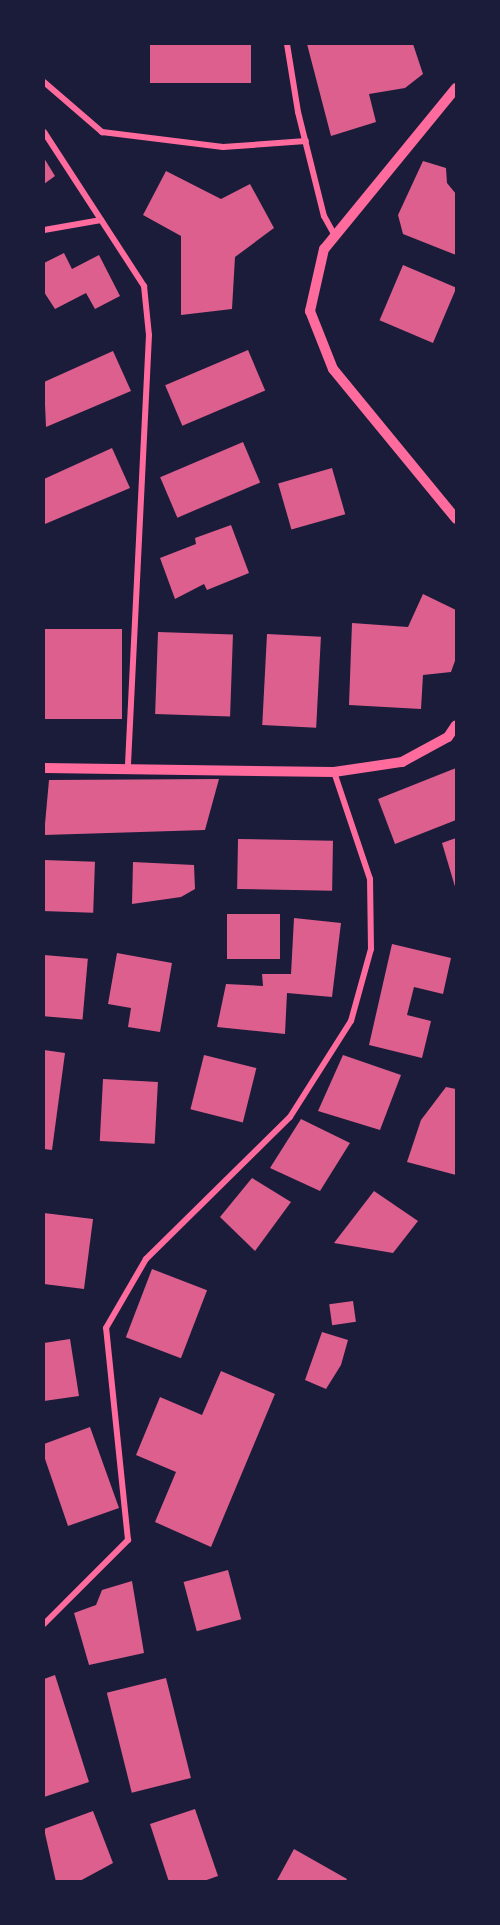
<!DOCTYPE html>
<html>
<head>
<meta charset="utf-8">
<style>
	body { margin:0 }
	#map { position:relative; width:500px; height:1925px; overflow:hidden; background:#1b1b3a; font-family:Poppins,sans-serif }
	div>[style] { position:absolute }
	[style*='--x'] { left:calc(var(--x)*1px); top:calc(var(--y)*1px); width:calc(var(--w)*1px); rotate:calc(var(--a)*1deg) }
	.building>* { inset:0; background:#dd5f8e; transform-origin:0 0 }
	.minor>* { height:6px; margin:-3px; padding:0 3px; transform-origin:3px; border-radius:3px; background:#ff6b9d }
	.tertiary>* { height:10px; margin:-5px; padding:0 5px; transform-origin:5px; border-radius:5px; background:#ff6b9d }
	span { translate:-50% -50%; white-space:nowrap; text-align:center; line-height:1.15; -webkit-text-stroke:5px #1b1b3a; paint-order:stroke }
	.frame { position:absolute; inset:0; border:45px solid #1b1b3a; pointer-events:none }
</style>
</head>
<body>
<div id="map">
	<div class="building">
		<i style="left:150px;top:44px;width:101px;height:39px"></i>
		<i style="clip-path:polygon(307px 44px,413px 44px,423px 74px,405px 88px,369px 94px,376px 122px,331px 136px)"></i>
		<i style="clip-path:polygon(44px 158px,55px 176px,44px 184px)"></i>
		<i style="clip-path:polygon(423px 161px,446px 168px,447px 183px,456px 194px,456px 255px,403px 234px,398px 215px)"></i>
		<i style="clip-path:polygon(166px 171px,221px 199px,250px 184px,274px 228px,235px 257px,232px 309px,181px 315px,181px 236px,143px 215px)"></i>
		<i style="clip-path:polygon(64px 253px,72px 269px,99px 255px,120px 296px,95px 309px,86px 293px,55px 309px,44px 292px,44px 263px)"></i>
		<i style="left:403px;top:265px;width:58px;height:60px;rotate:23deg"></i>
		<i style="left:248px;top:350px;width:44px;height:90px;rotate:67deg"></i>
		<i style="clip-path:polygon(113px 351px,131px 391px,46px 427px,44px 382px)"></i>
		<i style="left:243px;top:442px;width:44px;height:90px;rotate:67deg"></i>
		<i style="clip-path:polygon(112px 448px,130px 488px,45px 524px,44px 479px)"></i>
		<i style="left:332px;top:468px;width:48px;height:56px;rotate:74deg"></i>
		<i style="clip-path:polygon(231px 525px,249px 573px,207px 590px,204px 584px,175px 599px,160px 558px,196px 544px,195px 538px)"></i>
		<i style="clip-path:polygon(423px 594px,456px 610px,456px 658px,451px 672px,423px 675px,421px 709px,349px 705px,352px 623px,408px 627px)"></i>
		<i style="left:44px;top:629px;width:78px;height:90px"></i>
		<i style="left:158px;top:632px;width:75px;height:82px;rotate:2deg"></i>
		<i style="left:267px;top:634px;width:54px;height:91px;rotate:3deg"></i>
		<i style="clip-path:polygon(456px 768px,456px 820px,395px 844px,378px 799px)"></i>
		<i style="clip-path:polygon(219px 779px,205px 830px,44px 835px,49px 780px)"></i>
		<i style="clip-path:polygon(456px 838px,456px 890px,442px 843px)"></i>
		<i style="left:238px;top:839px;width:95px;height:50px;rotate:1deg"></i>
		<i style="left:44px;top:860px;width:51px;height:51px;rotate:2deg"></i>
		<i style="clip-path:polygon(133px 862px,194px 865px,195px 889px,181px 897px,132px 904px)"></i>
		<i style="left:227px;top:914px;width:53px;height:45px"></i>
		<i style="clip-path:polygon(294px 918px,341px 923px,332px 997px,287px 993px,285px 1034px,217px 1027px,226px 984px,263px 986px,262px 974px,291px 974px)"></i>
		<i style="clip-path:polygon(392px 944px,451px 958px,443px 994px,414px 987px,407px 1015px,431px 1021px,422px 1058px,369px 1045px)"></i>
		<i style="clip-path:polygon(117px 953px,172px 963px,160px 1032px,128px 1027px,131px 1008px,108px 1004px)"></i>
		<i style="left:44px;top:955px;width:44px;height:61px;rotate:5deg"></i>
		<i style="clip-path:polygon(44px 1050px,65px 1053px,52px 1150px,44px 1149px)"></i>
		<i style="left:204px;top:1055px;width:54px;height:56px;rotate:14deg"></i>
		<i style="clip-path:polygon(343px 1055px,401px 1075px,380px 1130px,318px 1111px)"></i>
		<i style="left:103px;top:1079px;width:55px;height:62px;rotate:3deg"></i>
		<i style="clip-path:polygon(446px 1087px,456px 1089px,456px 1175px,407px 1162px,421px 1120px)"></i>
		<i style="clip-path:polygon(301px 1119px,350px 1143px,320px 1191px,270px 1168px)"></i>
		<i style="clip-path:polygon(252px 1178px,291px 1202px,255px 1251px,220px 1217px)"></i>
		<i style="clip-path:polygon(374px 1191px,418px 1221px,393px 1253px,334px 1243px)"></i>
		<i style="clip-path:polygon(44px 1213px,93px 1219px,84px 1289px,44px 1284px)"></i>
		<i style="left:152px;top:1269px;width:59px;height:73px;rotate:21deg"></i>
		<i style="left:353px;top:1301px;width:21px;height:24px;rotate:82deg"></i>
		<i style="clip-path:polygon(322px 1332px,348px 1340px,341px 1365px,326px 1389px,305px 1380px)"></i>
		<i style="clip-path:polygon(70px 1339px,79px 1396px,44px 1401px,44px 1343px)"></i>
		<i style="clip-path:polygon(221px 1371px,275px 1394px,211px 1547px,155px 1522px,176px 1472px,136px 1455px,160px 1397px,202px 1415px)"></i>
		<i style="clip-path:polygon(90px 1427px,119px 1508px,68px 1526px,44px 1456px,44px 1444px)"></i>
		<i style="left:228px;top:1570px;width:51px;height:46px;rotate:75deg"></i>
		<i style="clip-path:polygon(132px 1581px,144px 1653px,89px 1665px,74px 1613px,96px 1605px,102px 1590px)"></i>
		<i style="clip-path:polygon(55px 1675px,89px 1782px,44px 1797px,44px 1679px)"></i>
		<i style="left:166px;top:1678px;width:103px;height:61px;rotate:76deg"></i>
		<i style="clip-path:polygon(195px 1809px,218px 1876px,201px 1882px,169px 1882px,150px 1824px)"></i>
		<i style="clip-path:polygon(93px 1811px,113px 1863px,78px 1882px,56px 1882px,44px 1829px)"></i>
		<i style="clip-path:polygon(294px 1849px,347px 1879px,345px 1882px,276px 1882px)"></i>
	</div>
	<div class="minor">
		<i style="--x:287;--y:44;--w:69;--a:80.8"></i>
		<i style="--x:298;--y:112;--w:107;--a:76"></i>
		<i style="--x:324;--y:216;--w:23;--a:61"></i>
		<i style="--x:44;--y:82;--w:77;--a:40.8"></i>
		<i style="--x:102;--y:132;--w:122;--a:7.1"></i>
		<i style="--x:223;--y:147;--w:83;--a:-4.1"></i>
		<i style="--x:44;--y:132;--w:184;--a:57"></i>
		<i style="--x:144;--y:286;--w:49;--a:84.2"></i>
		<i style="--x:149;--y:335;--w:435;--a:92.8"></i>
		<i style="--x:44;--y:230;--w:58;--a:-10"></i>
		<i style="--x:44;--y:1624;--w:119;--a:-45"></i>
		<i style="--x:128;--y:1540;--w:213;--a:-95.9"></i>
		<i style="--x:106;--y:1328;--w:80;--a:-59.9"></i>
		<i style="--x:146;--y:1259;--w:202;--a:-44.6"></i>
		<i style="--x:290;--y:1117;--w:114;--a:-57.6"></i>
		<i style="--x:351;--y:1021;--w:75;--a:-74.5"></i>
		<i style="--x:371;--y:949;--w:70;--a:-90.8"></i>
		<i style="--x:370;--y:879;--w:113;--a:-108.6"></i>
	</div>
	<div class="tertiary">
		<i style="--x:456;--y:88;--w:208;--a:129.3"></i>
		<i style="--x:324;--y:249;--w:64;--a:102.7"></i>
		<i style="--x:310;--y:311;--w:62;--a:68.4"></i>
		<i style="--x:333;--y:369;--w:194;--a:50.6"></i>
		<i style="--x:44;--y:768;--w:290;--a:0.8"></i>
		<i style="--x:334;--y:772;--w:69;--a:-8.4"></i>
		<i style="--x:402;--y:762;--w:52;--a:-28.5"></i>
		<i style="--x:448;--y:737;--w:14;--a:-56"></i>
	</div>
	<div class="frame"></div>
</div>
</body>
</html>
